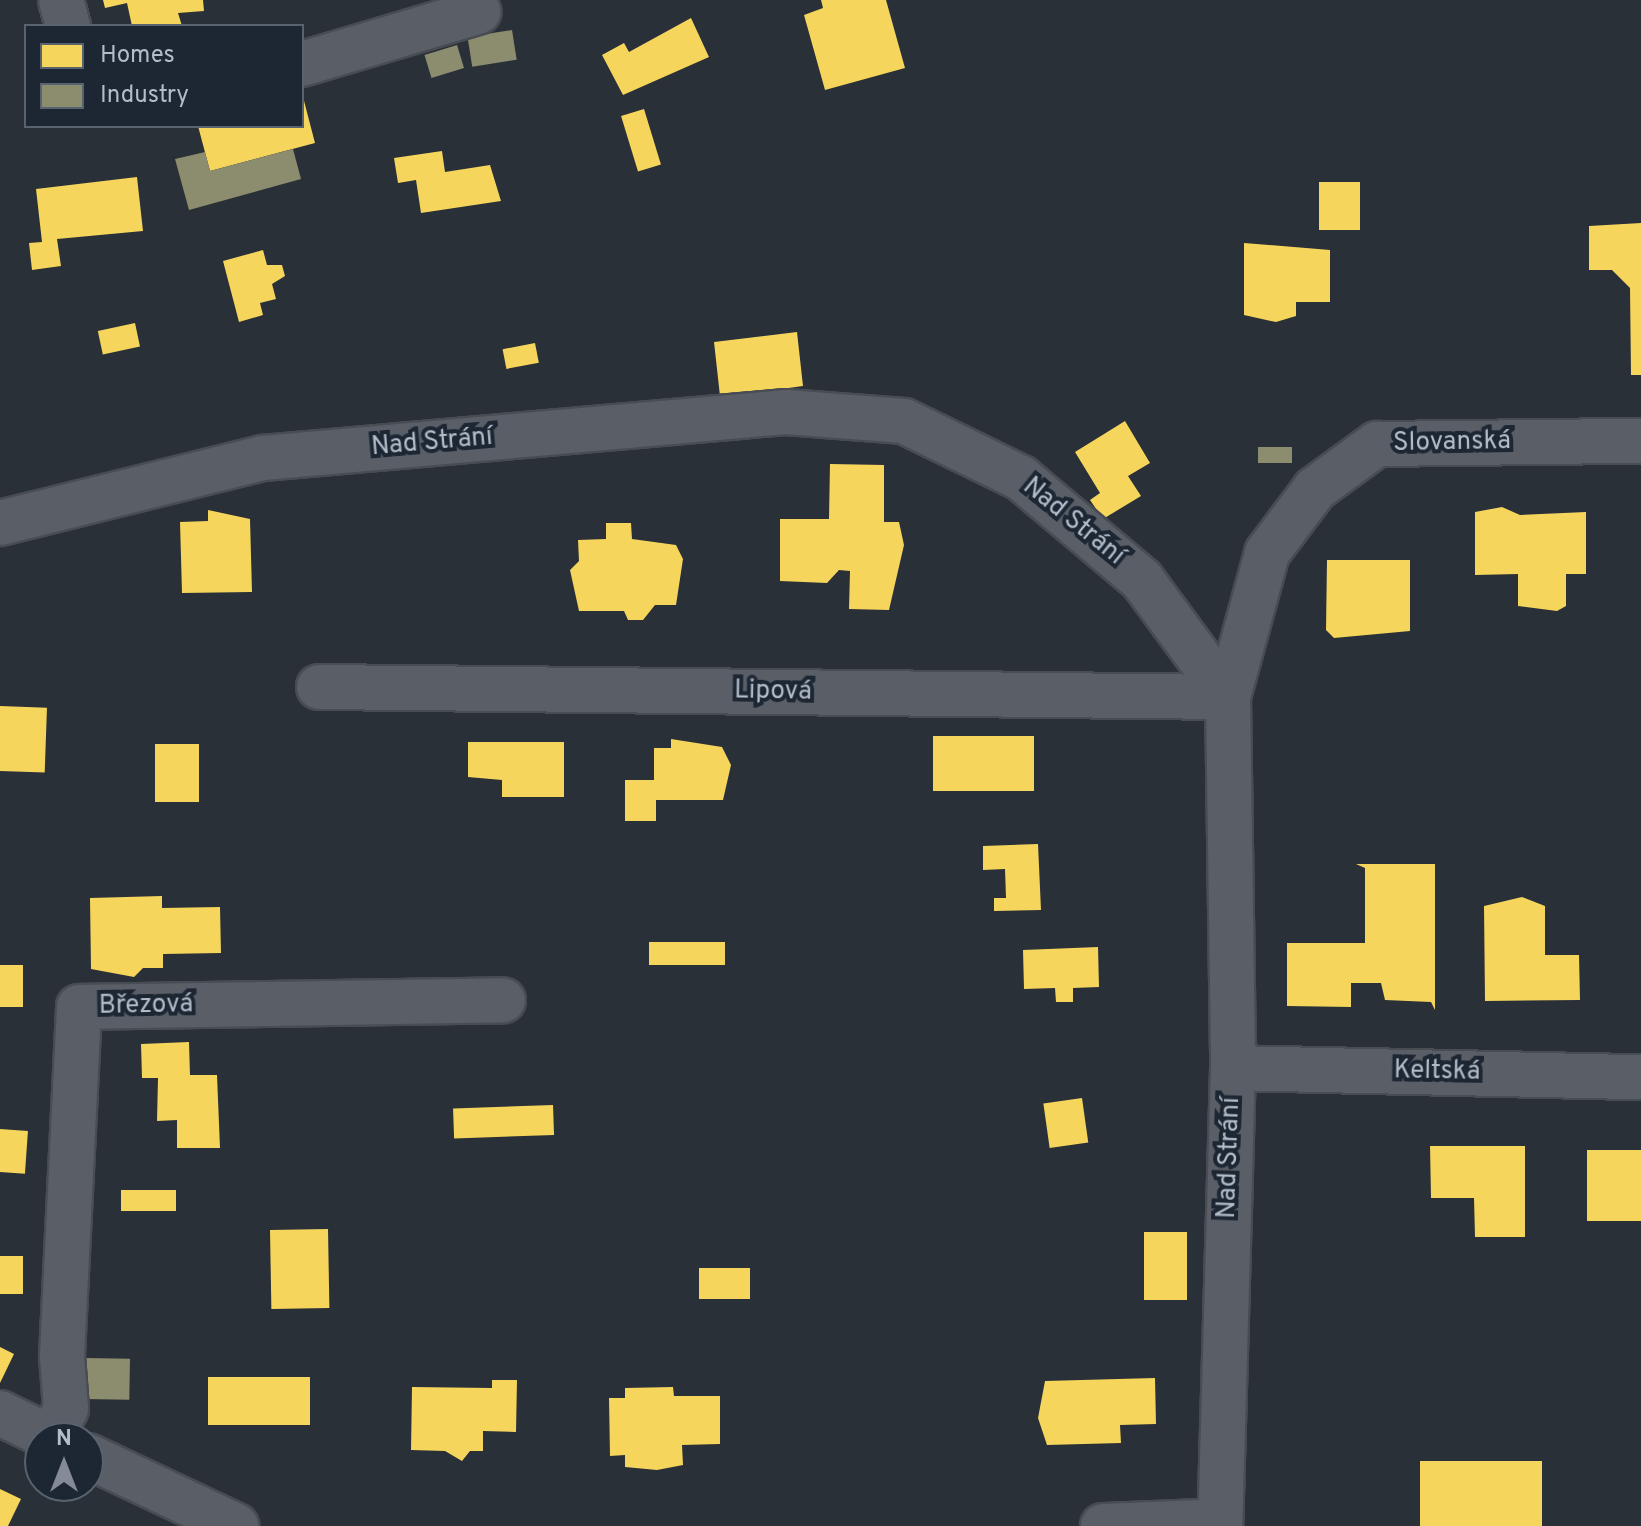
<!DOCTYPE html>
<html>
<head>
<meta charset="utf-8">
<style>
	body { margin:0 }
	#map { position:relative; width:1641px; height:1526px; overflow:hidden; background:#2a3038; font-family:Overpass,sans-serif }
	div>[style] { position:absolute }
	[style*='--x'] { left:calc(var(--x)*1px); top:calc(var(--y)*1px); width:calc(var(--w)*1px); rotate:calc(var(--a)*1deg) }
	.homes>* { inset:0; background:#f6d55c; transform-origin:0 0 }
	.industry>* { inset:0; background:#8c8c6e; transform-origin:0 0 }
	.roads { filter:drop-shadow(2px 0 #484c53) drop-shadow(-2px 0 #484c53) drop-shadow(0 2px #484c53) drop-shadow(0 -2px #484c53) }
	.minor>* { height:44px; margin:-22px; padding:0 22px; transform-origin:22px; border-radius:22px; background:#5a5e66 }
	span { translate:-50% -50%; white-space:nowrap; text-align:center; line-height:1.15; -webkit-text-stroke:8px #1d2633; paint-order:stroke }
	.street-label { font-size:26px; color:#b4bcc9 }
	.legend { position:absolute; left:24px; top:24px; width:280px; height:104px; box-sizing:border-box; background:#1d2633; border:2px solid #59626f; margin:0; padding:10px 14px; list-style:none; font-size:24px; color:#b4bcc9 }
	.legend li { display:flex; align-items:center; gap:16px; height:40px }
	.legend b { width:40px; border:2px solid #59626f }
	.north { position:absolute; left:24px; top:1422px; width:80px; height:80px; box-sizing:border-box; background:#1d2633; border:2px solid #59626f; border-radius:50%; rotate:0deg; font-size:22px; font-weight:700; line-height:32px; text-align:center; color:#b4bcc9 }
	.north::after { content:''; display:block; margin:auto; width:28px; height:36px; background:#848b96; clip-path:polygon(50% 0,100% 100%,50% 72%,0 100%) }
</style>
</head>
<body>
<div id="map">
	<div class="homes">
		<i style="clip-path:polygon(103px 0,203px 0,204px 11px,178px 13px,182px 26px,132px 26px,127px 3px,105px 8px)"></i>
		<i style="clip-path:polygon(821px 0,886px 0,905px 68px,825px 90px,804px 15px,823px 8px)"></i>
		<i style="clip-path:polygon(691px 18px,709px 57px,623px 95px,602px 55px,624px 43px,629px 52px)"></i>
		<i style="clip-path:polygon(303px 97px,315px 143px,210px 171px,198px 126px,302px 126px)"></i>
		<i style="left:644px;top:109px;width:58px;height:24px;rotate:73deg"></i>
		<i style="clip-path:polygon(442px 151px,445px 172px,490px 165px,501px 201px,421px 213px,416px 180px,398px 183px,394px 158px)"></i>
		<i style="clip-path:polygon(137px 177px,143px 231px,57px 239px,61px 266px,32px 270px,29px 243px,42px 242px,36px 189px)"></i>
		<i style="left:1319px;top:182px;width:41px;height:48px"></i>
		<i style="clip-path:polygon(1641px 223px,1641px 375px,1631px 375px,1630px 288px,1612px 270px,1589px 270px,1589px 226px)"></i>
		<i style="clip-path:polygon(1244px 243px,1330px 250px,1330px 302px,1296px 302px,1296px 316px,1276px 322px,1244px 315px)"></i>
		<i style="clip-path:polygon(263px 250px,267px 265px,282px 265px,285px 276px,272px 284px,276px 299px,260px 303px,263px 315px,239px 322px,223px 261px)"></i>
		<i style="left:135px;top:323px;width:24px;height:38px;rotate:78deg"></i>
		<i style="clip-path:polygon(797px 332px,803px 386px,774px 390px,775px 397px,720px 396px,714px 342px)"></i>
		<i style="left:535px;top:343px;width:20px;height:33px;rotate:79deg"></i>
		<i style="clip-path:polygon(1125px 421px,1150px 463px,1128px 476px,1141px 496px,1103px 519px,1090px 500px,1100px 493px,1075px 452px)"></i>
		<i style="clip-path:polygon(830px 464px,884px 465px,884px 522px,899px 522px,904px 545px,889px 610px,849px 609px,850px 571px,839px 570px,827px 583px,780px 581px,780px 519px,829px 519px)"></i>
		<i style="clip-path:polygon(1502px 507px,1520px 515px,1586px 512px,1586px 574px,1566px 574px,1566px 606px,1557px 611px,1518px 606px,1518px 574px,1475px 575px,1475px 512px)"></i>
		<i style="clip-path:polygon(208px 510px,250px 519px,252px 592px,182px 593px,180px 522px,208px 521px)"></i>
		<i style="clip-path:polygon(606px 523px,631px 523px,632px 539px,676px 545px,683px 559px,676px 605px,655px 605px,643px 620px,628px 620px,624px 611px,579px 611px,570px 570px,579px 561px,578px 540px,606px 539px)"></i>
		<i style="clip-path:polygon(1327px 560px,1410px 560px,1410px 631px,1334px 638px,1326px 630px)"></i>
		<i style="left:0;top:706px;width:47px;height:65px;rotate:2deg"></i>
		<i style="left:933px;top:736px;width:101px;height:55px"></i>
		<i style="clip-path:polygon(671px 739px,722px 747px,731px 765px,723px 800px,656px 800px,656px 821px,625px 821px,625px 780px,654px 780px,654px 748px,671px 748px)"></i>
		<i style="clip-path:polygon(468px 742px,564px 742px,564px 797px,502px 797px,502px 780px,468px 777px)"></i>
		<i style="left:155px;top:744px;width:44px;height:58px"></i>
		<i style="clip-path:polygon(1038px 844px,1041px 910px,994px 911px,994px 898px,1006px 898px,1005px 869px,983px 870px,983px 846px)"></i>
		<i style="clip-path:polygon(1356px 864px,1435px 864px,1435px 1010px,1431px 1002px,1385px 1000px,1381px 983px,1351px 983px,1351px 1007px,1287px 1006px,1287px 943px,1365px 943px,1365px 868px)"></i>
		<i style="clip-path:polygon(162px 896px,162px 908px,220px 907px,221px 953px,163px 954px,163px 968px,143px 968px,134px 977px,91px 969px,90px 898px)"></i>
		<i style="clip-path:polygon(1522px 897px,1545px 906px,1545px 955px,1579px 955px,1580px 1000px,1485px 1001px,1484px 906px)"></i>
		<i style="left:725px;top:942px;width:23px;height:76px;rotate:90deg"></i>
		<i style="clip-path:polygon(1098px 947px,1099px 987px,1073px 988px,1073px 1002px,1056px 1002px,1055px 988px,1024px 989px,1023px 950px)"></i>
		<i style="left:0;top:965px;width:23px;height:42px"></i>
		<i style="clip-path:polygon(189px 1042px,190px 1075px,217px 1075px,220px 1148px,177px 1148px,177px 1120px,157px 1121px,158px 1078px,142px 1078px,141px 1044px)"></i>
		<i style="left:1082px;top:1098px;width:45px;height:39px;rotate:82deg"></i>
		<i style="left:553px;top:1105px;width:30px;height:100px;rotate:88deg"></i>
		<i style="left:0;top:1129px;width:28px;height:43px;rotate:4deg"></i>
		<i style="clip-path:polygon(1430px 1146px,1525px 1146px,1525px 1237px,1475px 1237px,1474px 1198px,1431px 1198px)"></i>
		<i style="left:1641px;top:1150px;width:71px;height:54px;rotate:90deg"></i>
		<i style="left:176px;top:1190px;width:21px;height:55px;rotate:90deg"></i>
		<i style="left:328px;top:1229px;width:79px;height:58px;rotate:89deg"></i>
		<i style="left:1187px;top:1232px;width:68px;height:43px;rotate:90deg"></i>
		<i style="left:0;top:1256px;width:23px;height:38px"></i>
		<i style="left:699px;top:1268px;width:51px;height:31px"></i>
		<i style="clip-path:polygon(0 1347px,14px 1354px,0 1383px)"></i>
		<i style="left:208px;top:1377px;width:102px;height:48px"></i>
		<i style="clip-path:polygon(1155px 1378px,1156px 1424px,1120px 1425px,1121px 1443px,1047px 1445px,1038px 1418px,1045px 1381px)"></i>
		<i style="clip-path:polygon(492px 1380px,517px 1380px,516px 1432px,483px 1431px,483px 1451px,470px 1451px,462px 1461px,445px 1451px,411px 1450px,412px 1387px,492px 1388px)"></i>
		<i style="clip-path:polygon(673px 1387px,674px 1396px,720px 1396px,720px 1444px,682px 1445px,683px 1465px,657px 1470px,625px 1467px,625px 1455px,610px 1456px,609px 1398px,625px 1398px,625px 1388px)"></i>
		<i style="left:1420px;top:1461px;width:122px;height:65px"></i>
		<i style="clip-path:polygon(0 1489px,21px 1499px,8px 1526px,0 1526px)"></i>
	</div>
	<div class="industry">
		<i style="left:512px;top:30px;width:30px;height:45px;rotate:81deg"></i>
		<i style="left:457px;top:45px;width:24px;height:34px;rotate:73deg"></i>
		<i style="clip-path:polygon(293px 149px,301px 179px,189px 210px,175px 159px,205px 152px,210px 171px)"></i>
		<i style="left:1258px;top:447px;width:34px;height:16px"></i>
		<i style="left:85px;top:1358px;width:45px;height:41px;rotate:1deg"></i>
	</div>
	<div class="roads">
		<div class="minor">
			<i style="--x:61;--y:0;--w:27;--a:75"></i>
			<i style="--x:302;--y:64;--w:184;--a:-16.5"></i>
			<i style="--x:0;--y:523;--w:271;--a:-13.9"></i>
			<i style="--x:263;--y:458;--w:525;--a:-5.03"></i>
			<i style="--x:786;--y:412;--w:118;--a:4.4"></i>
			<i style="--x:904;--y:421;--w:130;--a:26"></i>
			<i style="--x:1021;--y:478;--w:158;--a:40.1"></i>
			<i style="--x:1142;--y:580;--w:145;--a:53.7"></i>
			<i style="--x:1228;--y:697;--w:371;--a:89.2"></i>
			<i style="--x:1233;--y:1068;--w:458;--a:91.6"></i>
			<i style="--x:319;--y:687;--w:909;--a:0.63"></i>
			<i style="--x:1228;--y:697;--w:149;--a:-74.8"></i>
			<i style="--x:1267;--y:553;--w:80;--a:-53.1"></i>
			<i style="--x:1315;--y:489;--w:77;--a:-36"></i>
			<i style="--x:1377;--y:444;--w:264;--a:-0.7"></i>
			<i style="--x:1233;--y:1068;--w:408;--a:1.3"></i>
			<i style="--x:0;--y:1413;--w:57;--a:26.1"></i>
			<i style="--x:51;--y:1438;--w:33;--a:-63"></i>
			<i style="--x:66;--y:1409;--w:53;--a:-94.3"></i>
			<i style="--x:62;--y:1356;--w:349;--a:-87.2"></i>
			<i style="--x:79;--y:1007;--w:424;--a:-0.9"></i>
			<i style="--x:88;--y:1456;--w:164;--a:25.3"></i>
			<i style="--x:1103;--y:1526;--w:117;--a:-2.4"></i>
		</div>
	</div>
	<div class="street-label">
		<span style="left:432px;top:443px;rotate:-5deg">Nad Strání</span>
		<span style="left:1452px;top:443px;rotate:-1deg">Slovanská</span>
		<span style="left:1073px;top:522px;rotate:39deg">Nad Strání</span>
		<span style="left:773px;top:692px;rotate:1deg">Lipová</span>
		<span style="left:146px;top:1006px;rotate:-1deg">Březová</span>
		<span style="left:1437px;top:1072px;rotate:1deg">Keltská</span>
		<span style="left:1230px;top:1158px;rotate:-88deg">Nad Strání</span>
	</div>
	<ul class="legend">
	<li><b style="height:22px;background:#f6d55c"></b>Homes</li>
	<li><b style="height:22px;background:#8c8c6e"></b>Industry</li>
	</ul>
	<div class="north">N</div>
</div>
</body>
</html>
